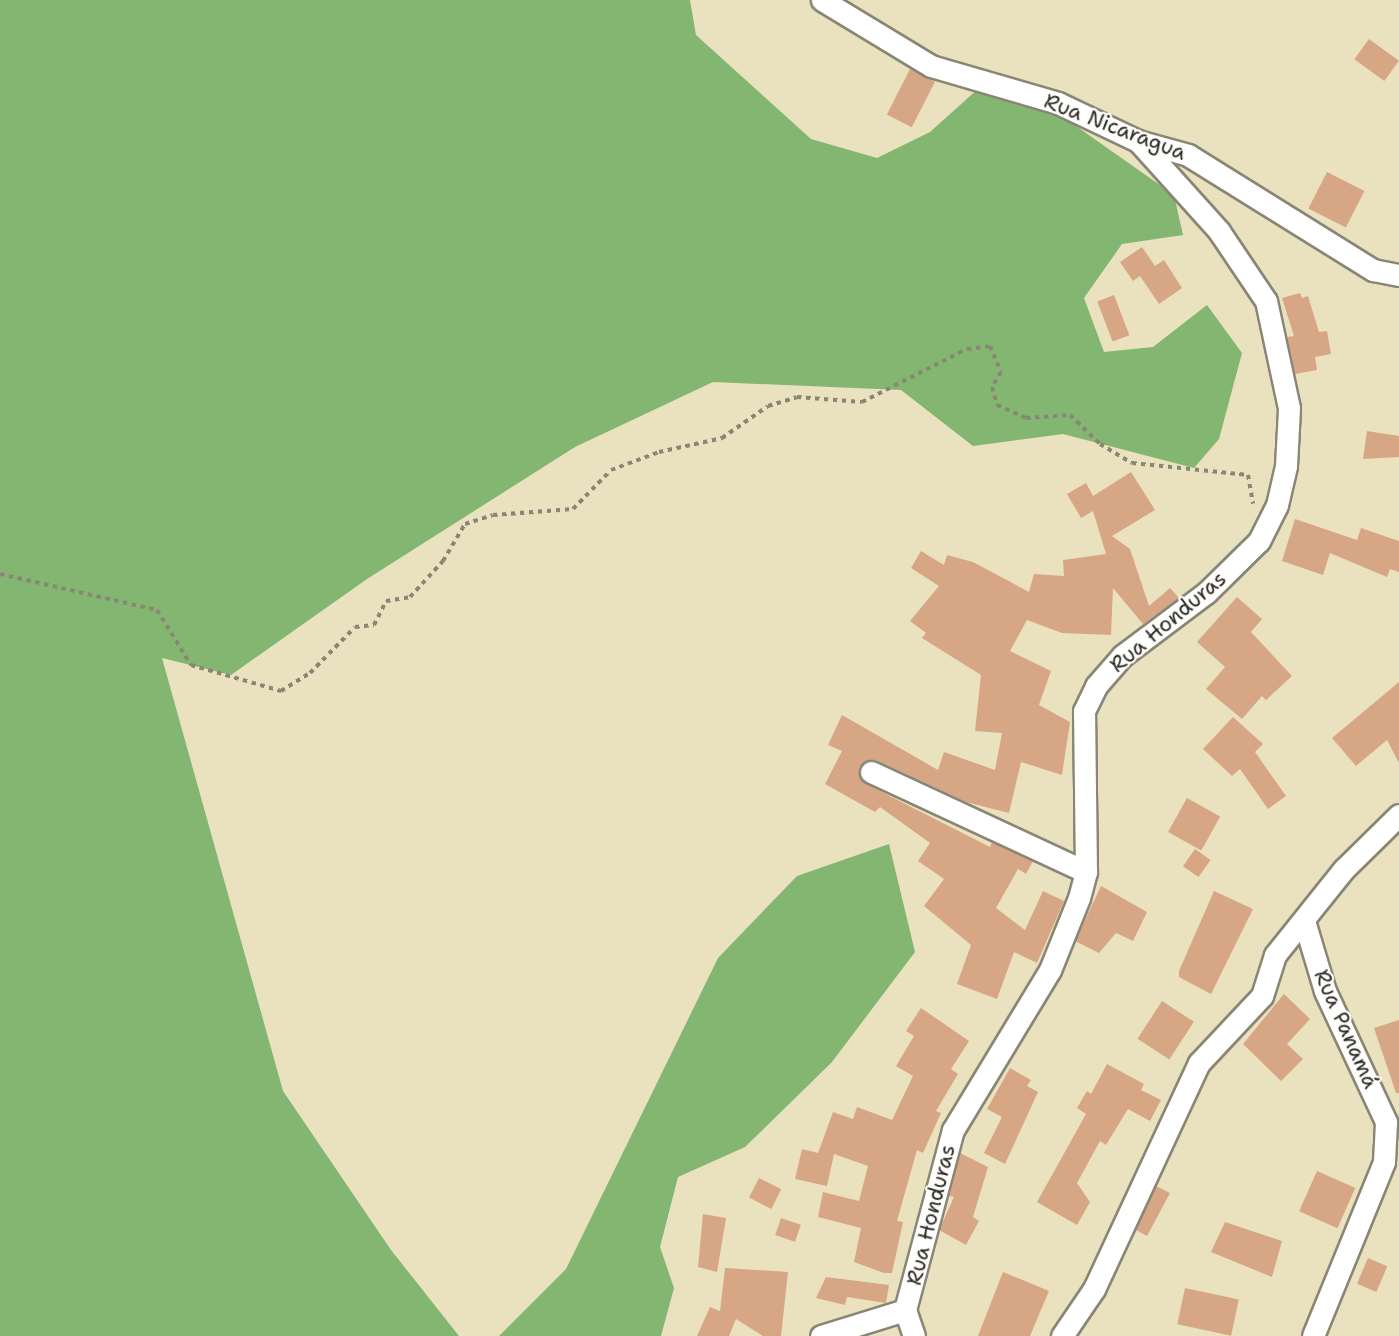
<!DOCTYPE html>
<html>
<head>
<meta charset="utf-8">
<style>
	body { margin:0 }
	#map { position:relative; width:1399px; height:1336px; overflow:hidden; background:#eae1bf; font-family:"Shantell Sans",sans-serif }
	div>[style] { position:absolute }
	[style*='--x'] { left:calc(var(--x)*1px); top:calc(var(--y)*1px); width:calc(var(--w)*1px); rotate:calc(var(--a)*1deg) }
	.forest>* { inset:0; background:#83b671 }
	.building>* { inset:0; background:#d7a785; transform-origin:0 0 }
	.path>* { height:4px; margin-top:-2px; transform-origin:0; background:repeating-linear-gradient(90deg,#8a8675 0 4.5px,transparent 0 9px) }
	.roads { filter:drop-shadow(2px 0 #8a8675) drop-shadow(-2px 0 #8a8675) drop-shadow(0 2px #8a8675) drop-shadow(0 -2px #8a8675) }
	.street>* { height:21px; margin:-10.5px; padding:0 10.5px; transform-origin:10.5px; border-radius:10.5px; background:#fff }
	span { translate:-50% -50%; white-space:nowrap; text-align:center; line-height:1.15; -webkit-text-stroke:4.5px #fdfcf7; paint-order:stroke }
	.street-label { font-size:21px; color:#2b2b2b }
</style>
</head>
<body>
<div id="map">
	<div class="forest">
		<i style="clip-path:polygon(0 0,690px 0,696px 35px,811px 139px,877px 158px,930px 132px,979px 88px,1049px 107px,1174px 195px,1183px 235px,1122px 244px,1084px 298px,1104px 352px,1153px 347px,1207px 305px,1242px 353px,1219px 439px,1194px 468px,1063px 434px,973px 446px,901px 390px,713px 382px,575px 447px,367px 579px,231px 675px,162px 658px,283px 1091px,391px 1250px,459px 1336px,0 1336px)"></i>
		<i style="clip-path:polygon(889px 844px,915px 952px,832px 1062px,745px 1147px,678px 1177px,660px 1247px,674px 1288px,661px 1336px,499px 1336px,566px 1269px,718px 958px,797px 876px)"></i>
	</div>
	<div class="building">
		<i style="left:1369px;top:39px;width:37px;height:25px;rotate:36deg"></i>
		<i style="left:910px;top:69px;width:28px;height:51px;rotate:27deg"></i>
		<i style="left:1327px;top:172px;width:42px;height:41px;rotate:27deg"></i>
		<i style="clip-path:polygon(1142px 247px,1155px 266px,1164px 260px,1182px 288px,1159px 304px,1140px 276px,1133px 281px,1120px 262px)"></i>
		<i style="clip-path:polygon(1300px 293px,1302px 298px,1308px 296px,1319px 332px,1327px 331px,1331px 354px,1315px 357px,1317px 370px,1295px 374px,1287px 337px,1294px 336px,1282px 298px)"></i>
		<i style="left:1114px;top:295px;width:43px;height:18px;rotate:69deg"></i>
		<i style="clip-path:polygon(1367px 431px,1399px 436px,1399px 457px,1363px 459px)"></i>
		<i style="clip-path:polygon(1131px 472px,1155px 510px,1112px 536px,1130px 549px,1149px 606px,1170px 588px,1179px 598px,1143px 624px,1113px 588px,1111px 635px,1062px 633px,1027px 620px,1010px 651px,1051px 671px,1039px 705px,1070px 722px,1062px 775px,1021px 762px,1009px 813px,966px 802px,876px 760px,859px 767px,866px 784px,990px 847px,992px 842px,1033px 861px,1026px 874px,1018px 869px,996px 908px,1025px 930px,1043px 891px,1064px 901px,1037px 963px,1014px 952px,997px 999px,957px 984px,971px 945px,924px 906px,944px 879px,918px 861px,930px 843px,880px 807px,875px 812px,825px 784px,842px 751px,828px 745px,842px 715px,938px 770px,944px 752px,995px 770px,1002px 733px,975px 731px,981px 675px,922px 638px,926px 633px,910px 621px,939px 586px,911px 568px,921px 551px,944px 565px,947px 555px,973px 562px,1029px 592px,1034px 574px,1064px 576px,1063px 560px,1106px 554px,1093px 511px,1081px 518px,1067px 494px,1086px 483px,1093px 496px)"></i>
		<i style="clip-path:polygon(1295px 519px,1357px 540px,1361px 528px,1399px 541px,1399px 572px,1390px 569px,1387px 577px,1330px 553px,1323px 575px,1282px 561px)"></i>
		<i style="clip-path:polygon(1237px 597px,1262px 619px,1251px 632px,1292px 676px,1266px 700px,1262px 696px,1242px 719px,1206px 689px,1225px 667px,1197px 642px)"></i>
		<i style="clip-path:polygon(1399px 682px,1399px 763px,1387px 740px,1356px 766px,1332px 738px)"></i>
		<i style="clip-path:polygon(1233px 717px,1263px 744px,1255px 752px,1286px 796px,1268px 809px,1240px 769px,1232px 776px,1203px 749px)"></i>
		<i style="left:1187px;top:798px;width:38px;height:39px;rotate:29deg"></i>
		<i style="left:1195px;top:849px;width:19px;height:21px;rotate:35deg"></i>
		<i style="clip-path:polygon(1101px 886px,1147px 912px,1133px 941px,1116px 933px,1099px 953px,1075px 941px)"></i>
		<i style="clip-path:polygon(1214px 891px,1253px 909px,1211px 994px,1179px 977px,1179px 971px)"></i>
		<i style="clip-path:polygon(1284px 994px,1310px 1019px,1287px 1044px,1303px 1059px,1281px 1081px,1243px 1044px)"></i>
		<i style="left:1162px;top:1001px;width:38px;height:45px;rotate:33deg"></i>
		<i style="clip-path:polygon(921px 1008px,969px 1041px,951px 1069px,958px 1074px,936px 1111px,941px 1113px,923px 1153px,917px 1150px,897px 1221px,903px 1222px,892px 1273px,884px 1273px,854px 1262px,861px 1228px,818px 1217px,823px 1192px,859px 1201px,868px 1166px,834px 1154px,827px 1186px,795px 1179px,802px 1149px,818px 1153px,833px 1112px,853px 1119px,857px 1107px,892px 1120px,913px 1076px,896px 1066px,914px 1036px,906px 1031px)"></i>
		<i style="clip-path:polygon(1399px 1020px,1399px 1093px,1396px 1093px,1374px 1028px)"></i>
		<i style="clip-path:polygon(1107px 1064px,1144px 1084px,1141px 1090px,1161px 1100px,1150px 1121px,1128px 1109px,1106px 1145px,1100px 1141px,1077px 1183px,1090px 1202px,1077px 1225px,1037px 1202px,1086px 1114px,1077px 1108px,1087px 1091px,1091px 1094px)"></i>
		<i style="clip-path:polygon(1010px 1068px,1031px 1080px,1027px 1086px,1038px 1092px,1005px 1164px,984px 1153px,1002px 1117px,987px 1109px)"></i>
		<i style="clip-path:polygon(960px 1153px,988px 1167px,973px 1217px,979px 1221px,966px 1245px,939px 1230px,954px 1197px,949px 1196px)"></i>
		<i style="left:1317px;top:1171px;width:42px;height:44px;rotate:24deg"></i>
		<i style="left:759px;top:1178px;width:25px;height:22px;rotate:27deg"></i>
		<i style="clip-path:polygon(1156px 1186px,1170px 1193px,1147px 1236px,1136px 1230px)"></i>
		<i style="clip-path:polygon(703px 1214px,726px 1218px,717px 1272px,698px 1267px)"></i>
		<i style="left:781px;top:1218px;width:21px;height:18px;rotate:19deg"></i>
		<i style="clip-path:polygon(1225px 1222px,1282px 1241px,1272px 1277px,1211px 1252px)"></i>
		<i style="left:1368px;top:1258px;width:21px;height:28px;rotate:23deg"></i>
		<i style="clip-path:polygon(725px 1268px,788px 1272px,781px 1336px,763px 1336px,736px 1319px,729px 1336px,697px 1336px,710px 1307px,720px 1311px)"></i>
		<i style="clip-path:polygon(1003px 1272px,1049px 1291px,1030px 1336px,978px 1336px)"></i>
		<i style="clip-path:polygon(826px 1277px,889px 1285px,886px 1303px,847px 1297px,845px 1305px,816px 1298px)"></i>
		<i style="left:1185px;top:1288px;width:55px;height:37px;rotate:12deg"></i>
	</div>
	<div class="path">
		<i style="--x:0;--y:574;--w:161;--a:12.9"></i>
		<i style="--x:157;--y:610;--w:65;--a:58.3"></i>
		<i style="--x:191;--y:665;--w:94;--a:16.1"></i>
		<i style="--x:281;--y:691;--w:34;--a:-32"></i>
		<i style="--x:310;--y:673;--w:64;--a:-45.6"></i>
		<i style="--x:355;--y:627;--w:19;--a:-6"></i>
		<i style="--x:374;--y:625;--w:27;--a:-63"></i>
		<i style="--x:386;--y:601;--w:24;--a:-9"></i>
		<i style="--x:410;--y:597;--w:49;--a:-47.5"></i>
		<i style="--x:443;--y:561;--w:43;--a:-59.3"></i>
		<i style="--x:465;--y:524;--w:29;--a:-18"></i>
		<i style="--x:493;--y:515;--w:80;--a:-4.3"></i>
		<i style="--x:573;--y:509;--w:54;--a:-45.7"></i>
		<i style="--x:611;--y:470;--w:51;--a:-20.6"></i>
		<i style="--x:659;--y:452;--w:65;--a:-12.5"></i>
		<i style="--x:722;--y:438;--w:56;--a:-34.8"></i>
		<i style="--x:768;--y:406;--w:30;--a:-17"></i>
		<i style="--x:797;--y:397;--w:65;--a:4.4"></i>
		<i style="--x:862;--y:402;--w:118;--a:-26.8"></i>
		<i style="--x:967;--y:349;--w:23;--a:-7"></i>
		<i style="--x:990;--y:346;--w:28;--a:67"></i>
		<i style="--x:1001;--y:372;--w:17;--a:121"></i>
		<i style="--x:992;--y:387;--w:19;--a:74"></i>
		<i style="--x:997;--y:405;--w:32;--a:24"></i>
		<i style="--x:1026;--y:418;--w:44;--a:-3.9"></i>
		<i style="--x:1070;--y:415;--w:42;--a:44"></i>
		<i style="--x:1100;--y:444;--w:37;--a:31"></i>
		<i style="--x:1132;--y:463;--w:117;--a:5.9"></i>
		<i style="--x:1248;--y:475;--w:29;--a:80"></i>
	</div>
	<div class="roads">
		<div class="street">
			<i style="--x:822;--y:0;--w:127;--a:31.2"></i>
			<i style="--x:931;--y:66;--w:132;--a:16.2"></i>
			<i style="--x:1058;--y:103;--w:89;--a:25.4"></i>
			<i style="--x:1138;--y:141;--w:52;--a:15.6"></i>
			<i style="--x:1188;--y:155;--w:218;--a:31.9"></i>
			<i style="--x:1373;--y:270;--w:26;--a:11"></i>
			<i style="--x:871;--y:772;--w:237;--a:24.9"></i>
			<i style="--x:1305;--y:924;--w:70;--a:73.4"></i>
			<i style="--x:1325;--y:991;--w:145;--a:65"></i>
			<i style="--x:1386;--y:1122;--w:40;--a:92.9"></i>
			<i style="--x:1384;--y:1162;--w:188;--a:112.2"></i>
			<i style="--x:821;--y:1336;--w:88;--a:-17.2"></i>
			<i style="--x:914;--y:1336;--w:28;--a:-109"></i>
			<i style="--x:905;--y:1310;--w:186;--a:-75.1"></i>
			<i style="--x:953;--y:1130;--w:187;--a:-58.8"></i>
			<i style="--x:1050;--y:970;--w:78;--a:-68.1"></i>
			<i style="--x:1079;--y:898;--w:27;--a:-75"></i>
			<i style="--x:1086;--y:872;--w:161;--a:-90.7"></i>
			<i style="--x:1084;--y:711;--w:28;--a:-64"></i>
			<i style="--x:1096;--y:686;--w:40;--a:-49"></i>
			<i style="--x:1122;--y:656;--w:105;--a:-36.9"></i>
			<i style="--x:1206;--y:593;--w:74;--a:-44.5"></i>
			<i style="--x:1259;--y:541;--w:40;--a:-63.4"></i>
			<i style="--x:1277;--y:505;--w:40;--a:-77"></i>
			<i style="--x:1286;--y:466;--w:58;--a:-87"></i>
			<i style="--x:1289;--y:408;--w:109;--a:-102.1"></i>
			<i style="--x:1266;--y:301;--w:84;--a:-123.9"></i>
			<i style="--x:1219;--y:231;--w:121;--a:-132"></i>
			<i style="--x:1062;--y:1336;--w:57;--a:-55.8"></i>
			<i style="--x:1094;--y:1289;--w:249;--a:-65.1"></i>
			<i style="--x:1199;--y:1063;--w:92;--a:-46.8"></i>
			<i style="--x:1262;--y:996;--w:43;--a:-72.4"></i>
			<i style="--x:1275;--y:955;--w:110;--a:-51.3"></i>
			<i style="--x:1344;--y:869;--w:77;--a:-44.5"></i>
		</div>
	</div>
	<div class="street-label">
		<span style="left:1115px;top:127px;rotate:21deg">Rua Nicaragua</span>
		<span style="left:1168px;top:622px;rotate:-40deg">Rua Honduras</span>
		<span style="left:1346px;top:1029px;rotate:66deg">Rua Panamá</span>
		<span style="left:931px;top:1215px;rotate:-76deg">Rua Honduras</span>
	</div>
</div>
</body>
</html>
